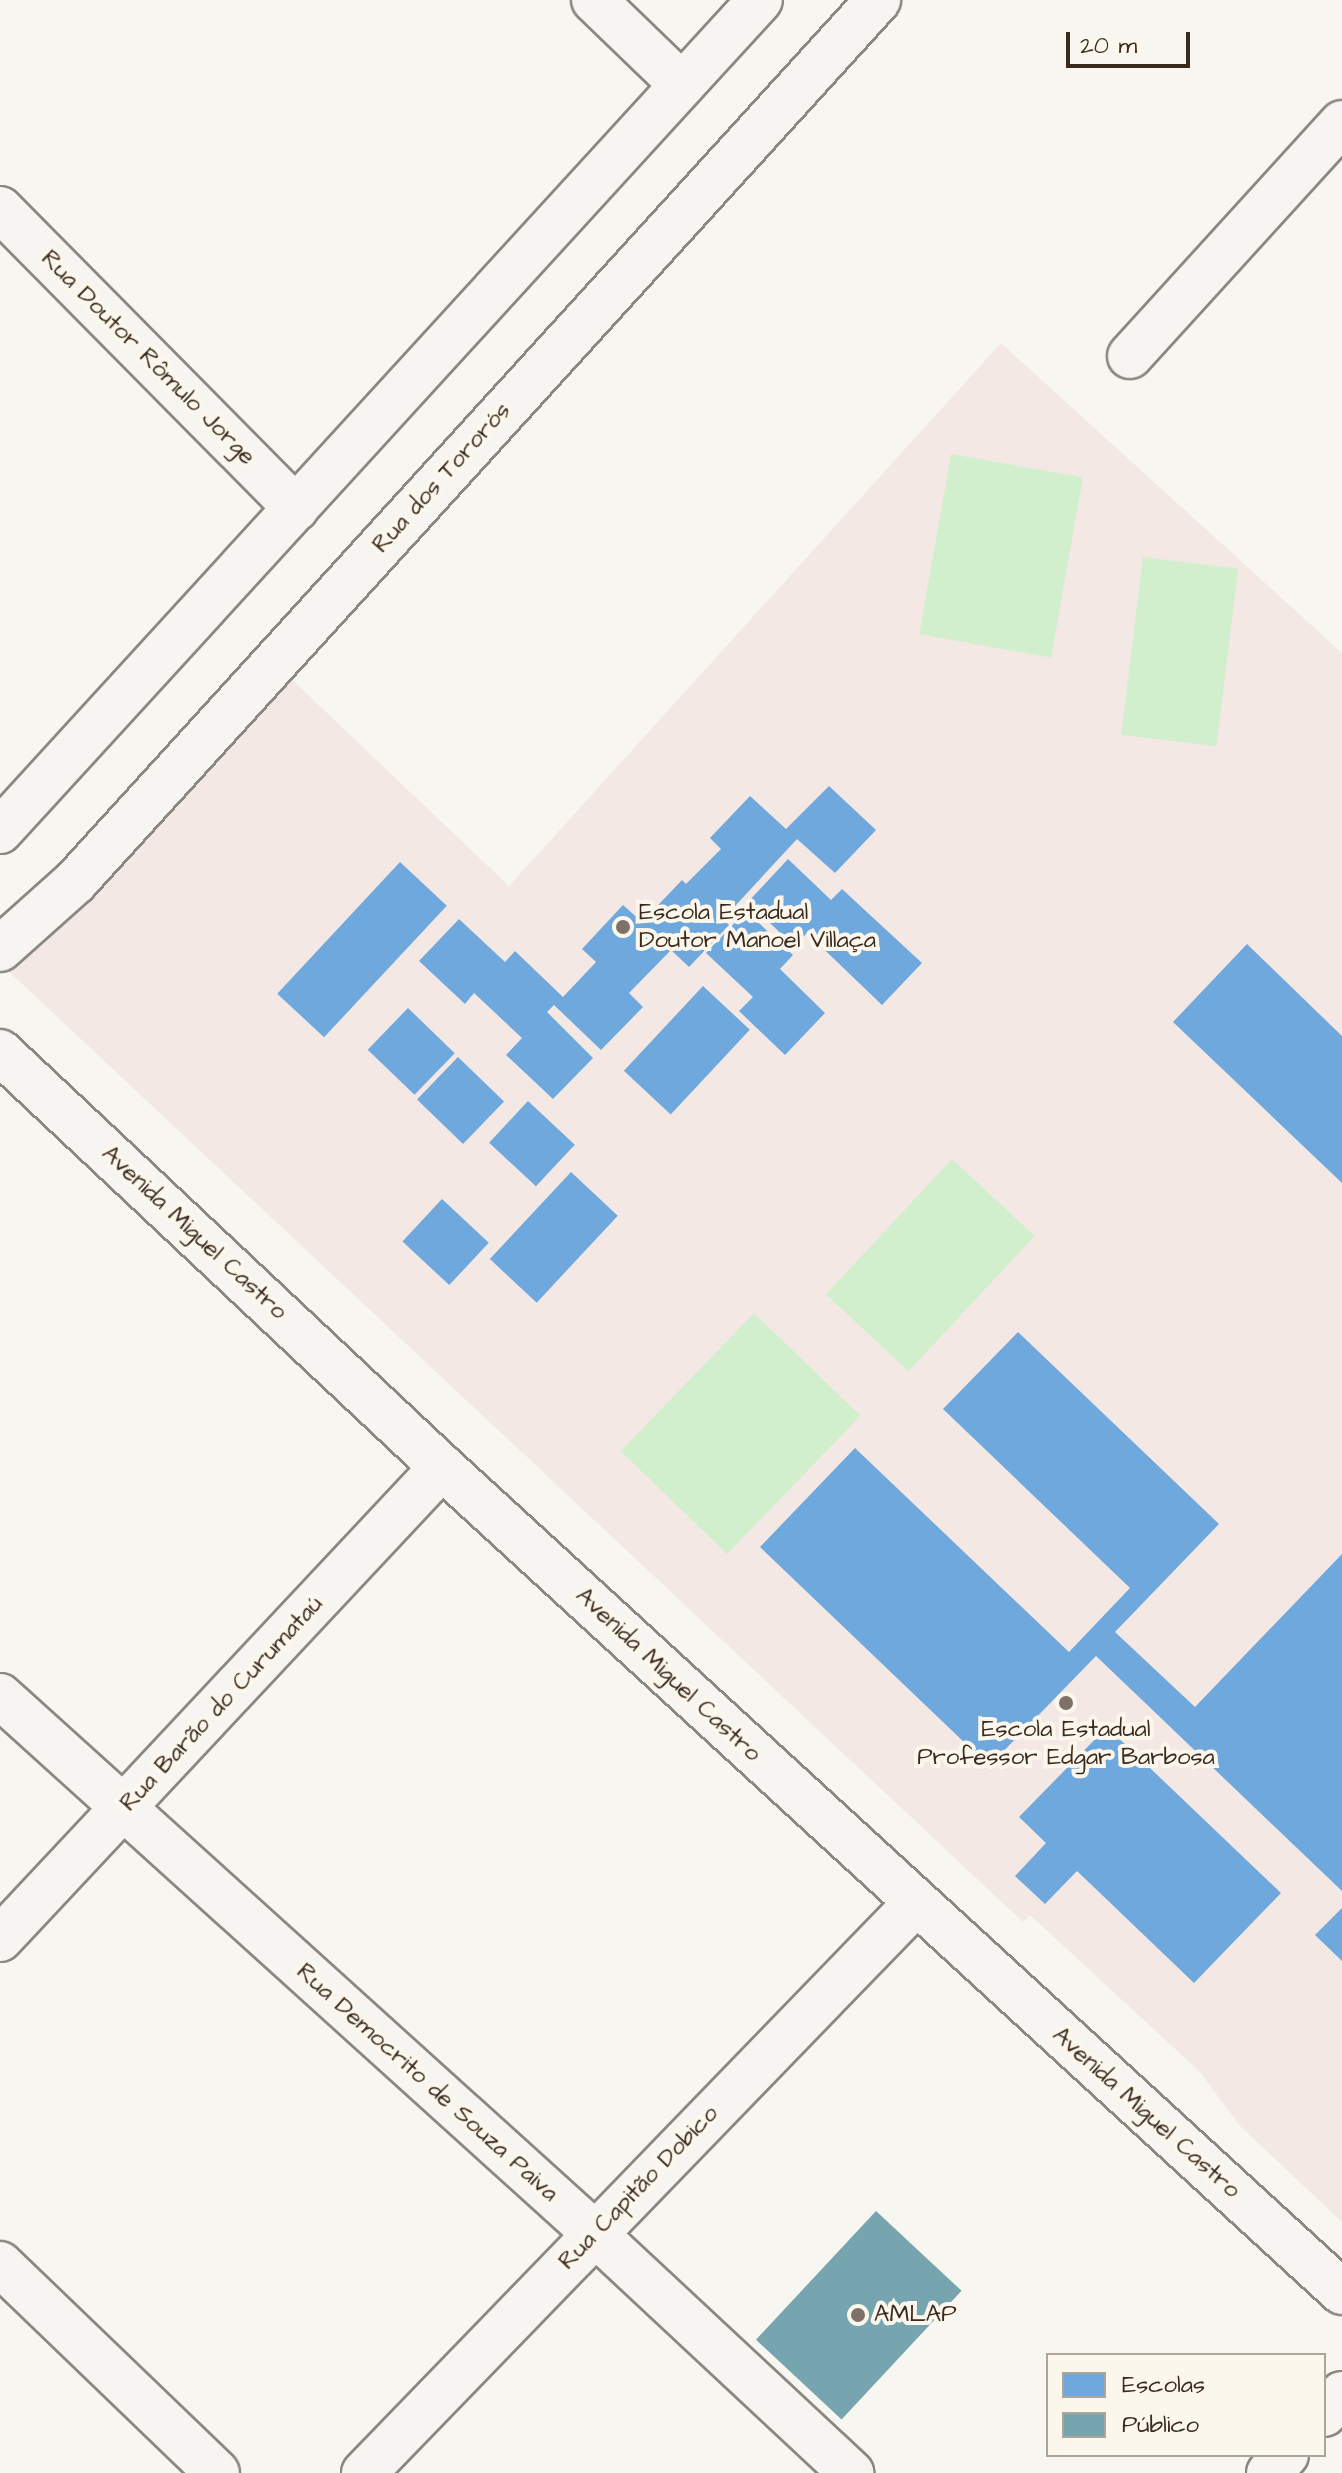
<!DOCTYPE html>
<html>
<head>
<meta charset="utf-8">
<style>
	body { margin:0 }
	#map { position:relative; width:1342px; height:2473px; overflow:hidden; background:#f8f6f0; font-family:"Architects Daughter",sans-serif }
	div>[style] { position:absolute }
	[style*='--x'] { left:calc(var(--x)*1px); top:calc(var(--y)*1px); width:calc(var(--w)*1px); rotate:calc(var(--a)*1deg) }
	.built>* { inset:0; background:#f4e8e5 }
	.green>* { inset:0; background:#d1efcc; transform-origin:0 0 }
	.schools>* { inset:0; background:#6fa8dc; transform-origin:0 0 }
	.public>* { inset:0; background:#76a5af; transform-origin:0 0 }
	.roads { filter:drop-shadow(2px 0 #8b8781) drop-shadow(-2px 0 #8b8781) drop-shadow(0 2px #8b8781) drop-shadow(0 -2px #8b8781) }
	.minor>* { height:44px; margin:-22px; padding:0 22px; transform-origin:22px; border-radius:22px; background:#f6f5f1 }
	.major>* { height:44px; margin:-22px; padding:0 22px; transform-origin:22px; border-radius:22px; background:#f6f5f1 }
	.dots>* { width:22px; height:22px; translate:-50% -50%; box-sizing:border-box; border:4px solid #fbf7ec; border-radius:50% }
	span { translate:-50% -50%; white-space:nowrap; text-align:center; line-height:1.15; -webkit-text-stroke:8px #fbf7ec; paint-order:stroke }
	.street-label { font-size:24px; color:#3b2a1e }
	.poi-label { font-size:24px; color:#3b2a1e }
	.left { translate:0 -50%; text-align:left }
	.legend { position:absolute; left:1046px; top:2353px; width:280px; height:104px; box-sizing:border-box; background:#fbf7ec; border:2px solid #aea59a; margin:0; padding:10px 14px; list-style:none; font-size:24px; color:#3b2a1e }
	.legend li { display:flex; align-items:center; gap:16px; height:40px }
	.legend b { width:40px; border:2px solid #aea59a }
	.scale { position:absolute; left:1066px; top:32px; width:124px; height:36px; box-sizing:border-box; border:4px solid #3b2a1e; border-top:0; padding-left:10px; font-size:24px; line-height:28px; white-space:nowrap; color:#3b2a1e; -webkit-text-stroke:6px #fbf7ec; paint-order:stroke }
</style>
</head>
<body>
<div id="map">
	<div class="built">
		<i style="clip-path:polygon(1001px 343px,1342px 653px,1342px 2222px,1240px 2126px,1200px 2072px,1030px 1915px,1023px 1922px,4px 967px,286px 674px,509px 886px)"></i>
	</div>
	<div class="green">
		<i style="left:951px;top:454px;width:134px;height:183px;rotate:10deg"></i>
		<i style="left:1143px;top:557px;width:96px;height:179px;rotate:7deg"></i>
		<i style="left:952px;top:1159px;width:113px;height:185px;rotate:43deg"></i>
		<i style="left:754px;top:1313px;width:148px;height:192px;rotate:44deg"></i>
	</div>
	<div class="schools">
		<i style="clip-path:polygon(829px 786px,876px 830px,835px 873px,797px 839px,723px 919px,729px 925px,689px 967px,671px 950px,629px 993px,643px 1007px,601px 1050px,554px 1005px,547px 1012px,593px 1058px,553px 1099px,506px 1055px,522px 1038px,474px 993px,465px 1004px,419px 961px,459px 919px,505px 962px,515px 951px,563px 997px,596px 962px,582px 949px,623px 905px,642px 922px,682px 880px,686px 884px,721px 849px,710px 838px,750px 796px,786px 829px)"></i>
		<i style="clip-path:polygon(788px 859px,831px 900px,842px 889px,922px 963px,882px 1005px,807px 933px,794px 946px,748px 902px)"></i>
		<i style="left:400px;top:862px;width:64px;height:180px;rotate:43deg"></i>
		<i style="clip-path:polygon(746px 911px,793px 955px,780px 969px,825px 1013px,785px 1055px,739px 1011px,753px 997px,706px 953px)"></i>
		<i style="clip-path:polygon(1247px 944px,1342px 1036px,1342px 1183px,1173px 1022px)"></i>
		<i style="left:703px;top:986px;width:64px;height:116px;rotate:43deg"></i>
		<i style="left:408px;top:1008px;width:65px;height:58px;rotate:44deg"></i>
		<i style="left:458px;top:1057px;width:64px;height:59px;rotate:44deg"></i>
		<i style="left:528px;top:1101px;width:64px;height:57px;rotate:43deg"></i>
		<i style="left:571px;top:1172px;width:64px;height:119px;rotate:43deg"></i>
		<i style="left:442px;top:1199px;width:64px;height:58px;rotate:43deg"></i>
		<i style="clip-path:polygon(1018px 1332px,1219px 1524px,1115px 1632px,1195px 1707px,1342px 1554px,1342px 1891px,1096px 1656px,989px 1766px,760px 1547px,855px 1448px,1069px 1652px,1130px 1588px,943px 1409px)"></i>
		<i style="clip-path:polygon(1107px 1727px,1281px 1893px,1194px 1983px,1077px 1871px,1045px 1904px,1015px 1876px,1046px 1843px,1019px 1817px)"></i>
		<i style="clip-path:polygon(1342px 1908px,1342px 1961px,1315px 1935px)"></i>
	</div>
	<div class="public">
		<i style="left:876px;top:2211px;width:117px;height:176px;rotate:43deg"></i>
	</div>
	<div class="roads">
		<div class="minor">
			<i style="--x:594;--y:0;--w:122;--a:44"></i>
			<i style="--x:0;--y:209;--w:421;--a:45.3"></i>
			<i style="--x:1130;--y:356;--w:315;--a:-47.7"></i>
			<i style="--x:0;--y:831;--w:1126;--a:-47.56"></i>
			<i style="--x:0;--y:949;--w:101;--a:-41.8"></i>
			<i style="--x:75;--y:882;--w:1193;--a:-47.68"></i>
			<i style="--x:0;--y:1696;--w:801;--a:42.11"></i>
			<i style="--x:594;--y:2233;--w:352;--a:43"></i>
			<i style="--x:0;--y:1939;--w:647;--a:-46.88"></i>
			<i style="--x:0;--y:2264;--w:301;--a:43.9"></i>
			<i style="--x:364;--y:2473;--w:793;--a:-45.92"></i>
		</div>
		<div class="major">
			<i style="--x:0;--y:1052;--w:606;--a:43.2"></i>
			<i style="--x:442;--y:1467;--w:1221;--a:42.51"></i>
			<i style="--x:1324;--y:2414;--w:27;--a:-48"></i>
			<i style="--x:1269;--y:2473;--w:25;--a:-47"></i>
		</div>
	</div>
	<div class="dots">
		<i style="left:623px;top:927px;background:#7d7168"></i>
		<i style="left:1066px;top:1703px;background:#7d7168"></i>
		<i style="left:858px;top:2315px;background:#7d7168"></i>
	</div>
	<div class="street-label">
		<span style="left:148px;top:358px;rotate:45deg">Rua Doutor Rômulo Jorge</span>
		<span style="left:442px;top:478px;rotate:-48deg">Rua dos Tororós</span>
		<span style="left:194px;top:1233px;rotate:43deg">Avenida Miguel Castro</span>
		<span style="left:668px;top:1675px;rotate:43deg">Avenida Miguel Castro</span>
		<span style="left:222px;top:1704px;rotate:-47deg">Rua Barão do Curumataú</span>
		<span style="left:427px;top:2083px;rotate:42deg">Rua Democrito de Souza Paiva</span>
		<span style="left:1146px;top:2113px;rotate:42deg">Avenida Miguel Castro</span>
		<span style="left:639px;top:2188px;rotate:-46deg">Rua Capitão Dobico</span>
	</div>
	<div class="poi-label">
		<span class="left" style="left:639px;top:927px">Escola Estadual<br>Doutor Manoel Villaça</span>
		<span style="left:1066px;top:1744px">Escola Estadual<br>Professor Edgar Barbosa</span>
		<span class="left" style="left:874px;top:2315px">AMLAP</span>
	</div>
	<ul class="legend">
	<li><b style="height:22px;background:#6fa8dc"></b>Escolas</li>
	<li><b style="height:22px;background:#76a5af"></b>Público</li>
	</ul>
	<div class="scale">20 m</div>
</div>
</body>
</html>
